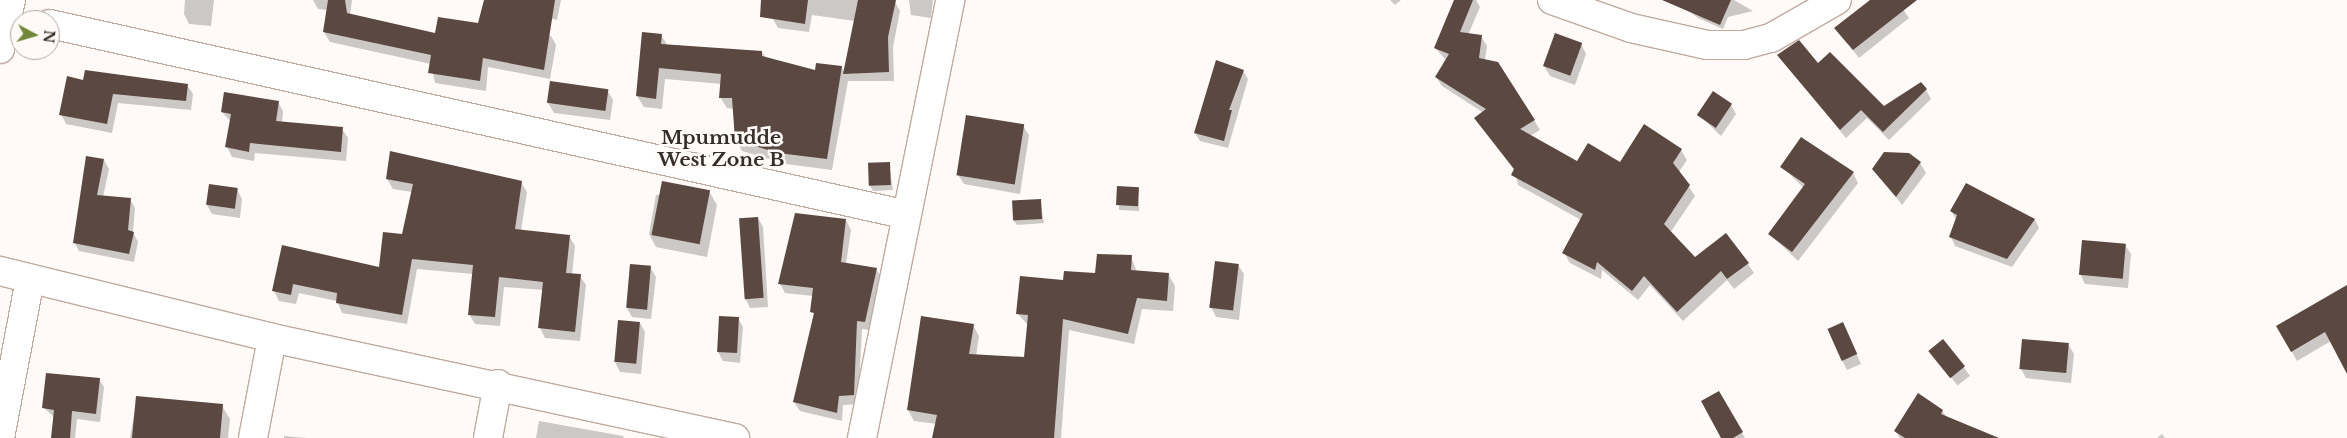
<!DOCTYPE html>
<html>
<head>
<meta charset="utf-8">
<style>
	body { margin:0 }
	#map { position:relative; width:2347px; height:438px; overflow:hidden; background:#fffaf8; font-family:"Libre Baskerville",serif }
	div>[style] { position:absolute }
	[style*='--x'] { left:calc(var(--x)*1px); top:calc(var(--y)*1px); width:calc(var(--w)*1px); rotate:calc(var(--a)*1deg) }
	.shadow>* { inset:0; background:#0003; transform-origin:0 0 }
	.building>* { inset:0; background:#5b4840; transform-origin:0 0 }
	.roads { filter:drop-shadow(1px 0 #bfaa9f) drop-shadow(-1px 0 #bfaa9f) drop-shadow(0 1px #bfaa9f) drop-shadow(0 -1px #bfaa9f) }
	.minor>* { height:28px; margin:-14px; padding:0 14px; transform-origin:14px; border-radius:14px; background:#fff }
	span { translate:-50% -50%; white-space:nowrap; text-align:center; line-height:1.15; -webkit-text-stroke:5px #fffaf8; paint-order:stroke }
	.quarter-label { font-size:19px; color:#362e29; font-weight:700 }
	.north { position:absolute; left:10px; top:10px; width:50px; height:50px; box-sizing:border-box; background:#fffaf8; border:1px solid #afa8a5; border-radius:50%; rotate:96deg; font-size:14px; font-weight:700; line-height:20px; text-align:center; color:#362e29 }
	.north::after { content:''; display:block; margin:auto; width:18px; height:22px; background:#738738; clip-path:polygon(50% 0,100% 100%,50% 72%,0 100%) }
</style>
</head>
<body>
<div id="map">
	<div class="shadow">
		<i style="clip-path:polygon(185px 0,214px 0,211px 26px,189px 24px,184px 14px)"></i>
		<i style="clip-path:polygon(313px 0,352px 0,350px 15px,436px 35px,439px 18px,551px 36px,556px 45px,550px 79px,488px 67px,486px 91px,435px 83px,431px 64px,330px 42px,324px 32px,328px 10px,318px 9px)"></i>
		<i style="clip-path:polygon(528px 0,561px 0,557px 20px,532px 13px)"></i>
		<i style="clip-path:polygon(775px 0,887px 0,895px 2px,900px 11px,893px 47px,894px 81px,848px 81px,832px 170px,786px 164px,742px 151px,736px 140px,734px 109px,727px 108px,720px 97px,722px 84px,665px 79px,662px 109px,644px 107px,637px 96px,661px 35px,668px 46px,762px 52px,766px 58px,816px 71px,842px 67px,844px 72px,855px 21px,812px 15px,809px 32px,778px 28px,773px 19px)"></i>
		<i style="clip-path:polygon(909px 0,933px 0,931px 18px,911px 15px)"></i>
		<i style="clip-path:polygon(1390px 0,1401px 0,1395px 5px)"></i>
		<i style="clip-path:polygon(1455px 0,1476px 0,1480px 7px,1468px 35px,1481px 36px,1487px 46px,1485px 60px,1534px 120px,1540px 130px,1530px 136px,1578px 163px,1620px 164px,1681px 150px,1687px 160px,1679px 172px,1695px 196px,1670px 233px,1695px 259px,1748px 264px,1754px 273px,1734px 289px,1727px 280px,1683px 321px,1650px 285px,1638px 300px,1602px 270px,1601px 279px,1570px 263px,1564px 253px,1581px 220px,1518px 185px,1515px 171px,1476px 118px,1484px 113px,1442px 86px,1436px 77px,1446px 60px,1435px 48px)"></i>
		<i style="clip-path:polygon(1675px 0,1734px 0,1753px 11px,1728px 17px,1723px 29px,1698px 18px)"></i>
		<i style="clip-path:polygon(1872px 0,1897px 0,1909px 18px,1859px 58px,1835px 28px)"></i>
		<i style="clip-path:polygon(1581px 44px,1586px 54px,1575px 85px,1550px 76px,1544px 66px)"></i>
		<i style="clip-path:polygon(1779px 55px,1818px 65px,1884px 108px,1926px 90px,1931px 99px,1889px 140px,1867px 118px,1846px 138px)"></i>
		<i style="clip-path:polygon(1243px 71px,1248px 79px,1228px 148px,1200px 141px,1195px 133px)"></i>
		<i style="clip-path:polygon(84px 81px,187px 85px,193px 94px,191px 110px,118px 103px,112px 133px,66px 124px,61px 114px)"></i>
		<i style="clip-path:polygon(607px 90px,613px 100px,610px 120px,554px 113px,548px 103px)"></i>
		<i style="clip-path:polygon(278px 102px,283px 111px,282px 123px,342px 129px,348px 138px,346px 161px,255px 153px,254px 161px,232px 157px,227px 147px,231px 122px,222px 112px)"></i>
		<i style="clip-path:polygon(1731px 105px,1736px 114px,1721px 136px,1698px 114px)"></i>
		<i style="clip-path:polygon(1023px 126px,1029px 135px,1020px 194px,964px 184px,958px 175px)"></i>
		<i style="clip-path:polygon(104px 160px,109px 169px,103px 197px,130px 199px,135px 208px,133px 232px,138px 242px,134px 262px,79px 251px,74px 242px)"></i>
		<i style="clip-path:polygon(1920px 163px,1926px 173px,1902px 205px,1874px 169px)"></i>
		<i style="clip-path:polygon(889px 164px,893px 190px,873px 191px,870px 186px)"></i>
		<i style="clip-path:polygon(1782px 167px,1853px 173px,1858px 183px,1798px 261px,1770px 234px,1804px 188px)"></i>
		<i style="clip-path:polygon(387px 179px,521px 182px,527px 192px,521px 231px,569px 236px,575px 246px,572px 275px,580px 276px,586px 285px,580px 341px,545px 338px,540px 328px,543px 290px,504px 287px,500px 326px,475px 324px,469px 314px,473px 274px,417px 269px,407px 324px,342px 313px,337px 301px,299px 293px,296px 304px,279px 301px,274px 291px,283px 247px,380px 269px,403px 235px,412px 192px,393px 189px)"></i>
		<i style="clip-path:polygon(1967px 185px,2035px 220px,2039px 228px,2012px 267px,1955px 246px,1951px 237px,1956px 219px,1951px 211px)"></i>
		<i style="clip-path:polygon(1118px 187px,1138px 188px,1139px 211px,1119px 210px)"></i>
		<i style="clip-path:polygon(237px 189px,242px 199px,240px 218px,212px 214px,207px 205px)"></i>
		<i style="clip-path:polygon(709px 191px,717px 205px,707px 257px,656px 247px,649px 234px,656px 195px)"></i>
		<i style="clip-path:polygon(1040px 200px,1044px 223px,1017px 225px,1014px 221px)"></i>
		<i style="clip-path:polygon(758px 218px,763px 227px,768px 307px,750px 308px,745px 298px)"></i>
		<i style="clip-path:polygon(846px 220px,851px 230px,846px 264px,876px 269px,882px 278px,870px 330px,862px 329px,858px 404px,843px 405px,842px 421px,800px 411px,794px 402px,814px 318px,813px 296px,785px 293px,780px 284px)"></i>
		<i style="clip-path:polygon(2125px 245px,2131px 254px,2128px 288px,2085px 284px,2080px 274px)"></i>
		<i style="clip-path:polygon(1131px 257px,1137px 272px,1168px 274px,1175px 286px,1173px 311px,1142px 309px,1134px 344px,1069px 330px,1061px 438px,934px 438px,937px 424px,914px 421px,908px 410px,973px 325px,979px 336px,976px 356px,1025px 358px,1028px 325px,1017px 313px,1064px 282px,1097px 274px)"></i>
		<i style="clip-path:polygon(1238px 265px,1244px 274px,1239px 320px,1216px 317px,1211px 307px)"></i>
		<i style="clip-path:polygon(650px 267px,656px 277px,651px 319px,632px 317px,627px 308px)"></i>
		<i style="clip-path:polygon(2347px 295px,2347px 364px,2331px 341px,2297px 361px,2278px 327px)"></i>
		<i style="clip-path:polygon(738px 318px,743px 327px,740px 363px,723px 361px,718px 352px)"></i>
		<i style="clip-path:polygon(640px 323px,645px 332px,641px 374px,620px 372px,615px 362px)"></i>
		<i style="clip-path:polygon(1843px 323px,1861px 364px,1847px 370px,1842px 360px)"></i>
		<i style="left:1943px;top:341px;width:44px;height:16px;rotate:52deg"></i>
		<i style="clip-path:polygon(2068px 344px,2074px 354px,2071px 383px,2026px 378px,2021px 369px)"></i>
		<i style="clip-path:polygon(99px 379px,104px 387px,100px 422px,77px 419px,75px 438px,52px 438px,54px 417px,44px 408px)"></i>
		<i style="clip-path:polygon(1719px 393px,1745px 438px,1723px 438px)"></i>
		<i style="clip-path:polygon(137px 397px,222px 406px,230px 419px,228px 438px,130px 438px)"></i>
		<i style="clip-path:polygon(1942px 411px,1965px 438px,1900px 438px,1895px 431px)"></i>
		<i style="clip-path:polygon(539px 421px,623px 436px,624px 438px,536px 438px)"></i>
		<i style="clip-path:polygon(2162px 434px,2165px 438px,2157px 438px)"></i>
		<i style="clip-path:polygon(284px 436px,307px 438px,284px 438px)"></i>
	</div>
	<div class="building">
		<i style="clip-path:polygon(328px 0,345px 0,347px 13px,435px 33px,438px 17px,478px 23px,484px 0,555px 0,544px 70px,483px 58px,480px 81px,428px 73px,431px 55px,323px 32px)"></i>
		<i style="clip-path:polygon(761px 0,808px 0,805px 24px,760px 17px)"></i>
		<i style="clip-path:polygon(858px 0,896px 0,888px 37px,889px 72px,843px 74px)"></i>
		<i style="clip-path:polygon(1454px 0,1473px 0,1460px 32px,1482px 35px,1479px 58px,1498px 62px,1535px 120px,1520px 129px,1577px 161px,1588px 143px,1620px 162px,1644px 124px,1682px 149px,1673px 163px,1690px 185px,1664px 224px,1695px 257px,1726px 233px,1749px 263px,1727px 279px,1721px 271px,1677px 312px,1644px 276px,1632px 291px,1597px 262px,1595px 270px,1562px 253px,1583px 214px,1511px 175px,1514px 169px,1474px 118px,1486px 109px,1435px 77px,1449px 54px,1434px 48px)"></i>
		<i style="clip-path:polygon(1662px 0,1731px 0,1720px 25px)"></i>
		<i style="clip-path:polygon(1870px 0,1917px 0,1853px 50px,1834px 28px)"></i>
		<i style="clip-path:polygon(642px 32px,662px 34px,661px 44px,762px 51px,762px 56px,815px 70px,816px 63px,842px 66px,827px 159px,778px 153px,735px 140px,732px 98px,719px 98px,721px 74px,659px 68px,656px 99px,636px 96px)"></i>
		<i style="left:1555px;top:33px;width:29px;height:35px;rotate:20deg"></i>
		<i style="clip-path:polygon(1799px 40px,1818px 63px,1830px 52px,1884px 106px,1921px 82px,1927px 89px,1883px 132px,1861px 110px,1840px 130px,1777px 55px)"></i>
		<i style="clip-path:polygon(1216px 60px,1244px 70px,1229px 110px,1232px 110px,1224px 141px,1194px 133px)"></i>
		<i style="clip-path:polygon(85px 70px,188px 84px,186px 101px,113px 94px,107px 124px,59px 115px,67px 76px,83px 80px)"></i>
		<i style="left:550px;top:81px;width:59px;height:22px;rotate:8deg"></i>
		<i style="left:1713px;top:91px;width:23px;height:29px;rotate:34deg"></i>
		<i style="clip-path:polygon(224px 92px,279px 101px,276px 121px,343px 127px,341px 152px,250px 143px,249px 152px,225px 147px,231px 114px,221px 112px)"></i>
		<i style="left:966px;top:115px;width:59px;height:61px;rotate:9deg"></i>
		<i style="clip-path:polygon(1801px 137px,1854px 172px,1792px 252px,1768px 234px,1805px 184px,1780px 167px)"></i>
		<i style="clip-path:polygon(390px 151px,522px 181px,515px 229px,570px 235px,566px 273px,581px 274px,575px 332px,538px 328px,543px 282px,499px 277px,495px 317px,468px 315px,473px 265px,412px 259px,402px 315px,336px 303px,337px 293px,293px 284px,291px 295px,272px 291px,282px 245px,379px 267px,383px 232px,402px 234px,413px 184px,386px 179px)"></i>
		<i style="clip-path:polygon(1884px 152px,1909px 153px,1921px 162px,1896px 197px,1872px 169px)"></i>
		<i style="clip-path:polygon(86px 156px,104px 159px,97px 195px,131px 198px,128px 230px,134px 232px,129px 254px,73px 243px)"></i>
		<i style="left:890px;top:162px;width:23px;height:22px;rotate:88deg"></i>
		<i style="left:662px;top:181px;width:49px;height:55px;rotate:11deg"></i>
		<i style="clip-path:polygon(1966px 183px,2035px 219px,2007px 259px,1949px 237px,1957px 215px,1950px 211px)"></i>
		<i style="left:209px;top:184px;width:29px;height:21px;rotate:8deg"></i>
		<i style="left:1117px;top:186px;width:22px;height:19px;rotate:3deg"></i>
		<i style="left:1041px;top:199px;width:20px;height:29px;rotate:87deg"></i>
		<i style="clip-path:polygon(795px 213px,846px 219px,841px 262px,877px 268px,865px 322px,857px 321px,854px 395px,839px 396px,837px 413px,793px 402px,814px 313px,810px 312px,813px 288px,778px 284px)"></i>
		<i style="left:758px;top:217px;width:81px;height:19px;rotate:86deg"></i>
		<i style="left:2082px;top:240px;width:44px;height:35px;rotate:5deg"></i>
		<i style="clip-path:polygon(1097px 254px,1132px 255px,1131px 270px,1169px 273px,1167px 301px,1137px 298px,1128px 334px,1063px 319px,1054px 438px,932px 438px,937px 415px,907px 410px,921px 316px,974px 324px,969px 354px,1024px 357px,1028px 315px,1016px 314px,1020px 276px,1063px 280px,1064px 271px,1095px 273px)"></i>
		<i style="left:1215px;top:261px;width:24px;height:47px;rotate:7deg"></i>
		<i style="left:630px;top:264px;width:21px;height:44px;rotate:5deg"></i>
		<i style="clip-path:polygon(2347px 285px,2347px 374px,2325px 332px,2291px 352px,2276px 326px)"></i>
		<i style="left:719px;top:316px;width:20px;height:36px;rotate:3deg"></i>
		<i style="left:618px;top:320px;width:22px;height:42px;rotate:5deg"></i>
		<i style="left:1843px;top:322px;width:35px;height:17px;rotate:66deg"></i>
		<i style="left:1943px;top:339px;width:35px;height:19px;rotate:51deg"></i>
		<i style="left:2022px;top:339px;width:47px;height:30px;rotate:5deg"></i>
		<i style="clip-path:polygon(46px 373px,100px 378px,96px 414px,72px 411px,70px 438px,51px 438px,54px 410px,42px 408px)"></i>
		<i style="clip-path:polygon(1719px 391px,1743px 432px,1733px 438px,1721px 438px,1701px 401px)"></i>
		<i style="clip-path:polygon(1918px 393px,1943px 410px,1941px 414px,1999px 438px,1905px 438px,1894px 431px)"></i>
		<i style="clip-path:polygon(136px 396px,223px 404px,220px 438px,132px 438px)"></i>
	</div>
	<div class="roads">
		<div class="minor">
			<i style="--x:1552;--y:0;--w:84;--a:19.5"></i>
			<i style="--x:1631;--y:28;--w:78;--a:12.6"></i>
			<i style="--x:1707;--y:45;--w:37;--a:0"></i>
			<i style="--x:1744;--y:45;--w:28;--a:-15"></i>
			<i style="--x:1771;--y:38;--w:76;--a:-29.9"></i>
			<i style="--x:50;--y:24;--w:874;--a:12.56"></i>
			<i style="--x:0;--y:49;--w:50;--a:-77.3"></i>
			<i style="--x:0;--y:271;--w:280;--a:13.8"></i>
			<i style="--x:272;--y:338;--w:474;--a:12.2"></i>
			<i style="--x:0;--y:438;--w:162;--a:-79.3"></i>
			<i style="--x:253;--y:438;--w:102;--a:-79.2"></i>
			<i style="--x:488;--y:438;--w:55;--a:-79.5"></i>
			<i style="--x:862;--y:438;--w:447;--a:-78.6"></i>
		</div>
	</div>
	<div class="quarter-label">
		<span style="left:721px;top:149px">Mpumudde<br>West Zone B</span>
	</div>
	<div class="north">N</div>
</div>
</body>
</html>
